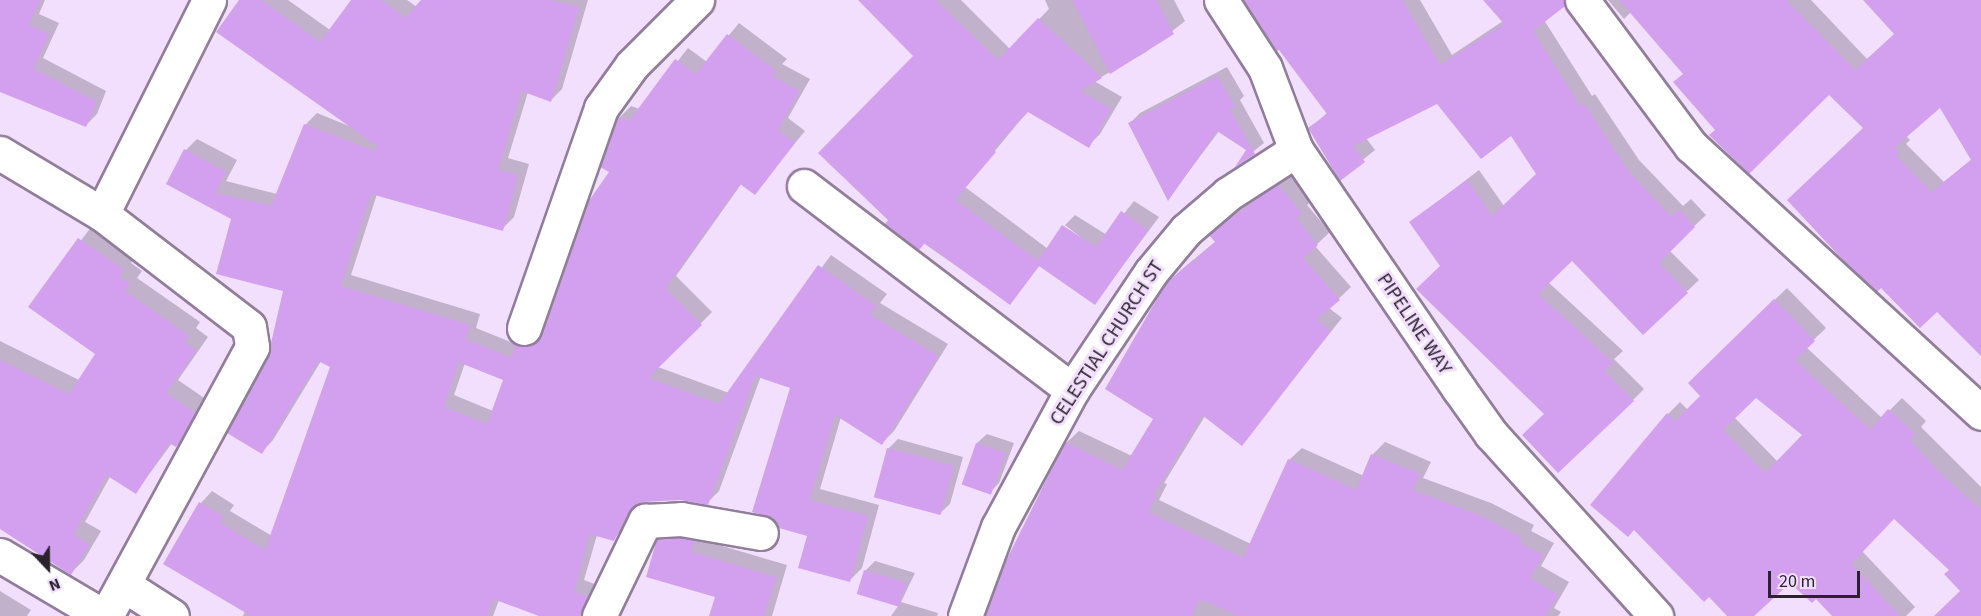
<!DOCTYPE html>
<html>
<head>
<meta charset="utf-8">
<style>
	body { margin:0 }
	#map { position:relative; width:1981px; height:616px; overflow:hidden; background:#f2defd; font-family:"Source Sans 3",sans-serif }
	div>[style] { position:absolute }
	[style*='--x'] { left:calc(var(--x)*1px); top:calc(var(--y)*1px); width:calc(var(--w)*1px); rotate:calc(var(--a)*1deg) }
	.shadow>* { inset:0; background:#0003 }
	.building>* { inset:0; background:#d3a0ef; transform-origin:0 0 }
	.roads { filter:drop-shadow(2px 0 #907e9a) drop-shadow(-2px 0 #907e9a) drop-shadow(0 2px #907e9a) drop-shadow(0 -2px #907e9a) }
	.street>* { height:33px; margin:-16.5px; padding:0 16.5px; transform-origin:16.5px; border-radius:16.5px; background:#fff }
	span { translate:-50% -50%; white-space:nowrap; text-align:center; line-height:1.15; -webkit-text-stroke:6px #f2defd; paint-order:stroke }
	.street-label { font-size:20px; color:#2a232e }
	.north { position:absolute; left:18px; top:538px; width:60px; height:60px; -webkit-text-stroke:4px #f2defd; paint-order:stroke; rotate:158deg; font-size:16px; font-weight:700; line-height:24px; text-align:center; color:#2a232e }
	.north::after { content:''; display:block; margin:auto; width:21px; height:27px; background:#2a232e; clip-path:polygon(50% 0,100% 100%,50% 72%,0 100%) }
	.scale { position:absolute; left:1768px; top:571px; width:92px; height:27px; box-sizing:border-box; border:3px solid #2a232e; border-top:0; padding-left:8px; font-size:18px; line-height:21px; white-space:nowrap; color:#2a232e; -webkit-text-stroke:4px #f2defd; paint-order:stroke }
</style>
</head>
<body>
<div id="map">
	<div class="shadow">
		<i style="clip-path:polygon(0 0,45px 0,39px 14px,59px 23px,43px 58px,106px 91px,97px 114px,86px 125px,0 85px)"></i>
		<i style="clip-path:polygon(evenodd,241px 0,288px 0,330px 30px,353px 0,407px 0,417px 7px,423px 0,588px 0,562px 89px,551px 100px,528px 92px,508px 158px,529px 164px,514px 217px,502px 229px,377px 194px,351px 275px,480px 314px,476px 328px,518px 345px,529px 334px,542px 336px,611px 172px,619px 118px,631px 106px,640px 109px,688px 48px,707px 62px,739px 23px,787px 59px,782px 64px,810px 79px,788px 118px,805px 131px,754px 193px,742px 183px,676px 276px,712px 312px,658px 367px,729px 393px,831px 255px,887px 294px,880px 303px,948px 344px,894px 431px,882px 443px,841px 417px,820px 489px,879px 505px,862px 568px,850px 580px,809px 535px,792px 387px,761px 376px,719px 491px,707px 503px,680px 499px,643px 501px,614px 539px,597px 535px,584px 580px,597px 585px,585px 616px,543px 616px,499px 600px,493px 616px,243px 616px,245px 611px,165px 563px,201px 503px,212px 491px,234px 505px,230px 511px,272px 536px,332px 366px,321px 361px,273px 440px,262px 452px,270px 356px,285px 290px,232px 218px,168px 183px,186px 150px,197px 139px,237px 160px,226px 181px,277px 194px,305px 125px,317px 113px,349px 126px,241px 0,465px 363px,505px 379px,493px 411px,454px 395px,465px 363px)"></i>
		<i style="clip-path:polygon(860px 0,961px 0,1010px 49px,1049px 9px,1045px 0,1174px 0,1185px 21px,1146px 52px,1094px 81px,1122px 97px,1100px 134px,1088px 146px,1028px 111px,965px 187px,1048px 249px,1101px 253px,1065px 225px,1075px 215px,1107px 235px,1134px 201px,1159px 217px,1095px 303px,1040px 265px,1010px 303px,890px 220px,915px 56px)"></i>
		<i style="clip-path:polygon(1245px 0,1420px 0,1452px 55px,1503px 21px,1485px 0,1568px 0,1544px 20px,1592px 96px,1595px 94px,1639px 160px,1683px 206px,1691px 199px,1706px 215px,1669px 250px,1699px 280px,1643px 333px,1572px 259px,1548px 282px,1623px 351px,1614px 359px,1644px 389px,1633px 400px,1546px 414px,1411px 222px,1479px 170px,1504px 206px,1538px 174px,1511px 134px,1438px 102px,1366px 138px,1375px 150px,1340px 178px,1310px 129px,1328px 112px)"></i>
		<i style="clip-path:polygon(evenodd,1608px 0,1811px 0,1867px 59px,1896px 34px,1865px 0,1981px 0,1981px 354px,1865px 128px,1829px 93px,1717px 130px,1684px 73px,1631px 12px,1624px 19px,1608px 0,1940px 105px,1972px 159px,1944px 182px,1906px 144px,1910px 140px,1906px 136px,1940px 105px)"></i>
		<i style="clip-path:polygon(1227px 67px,1244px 96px,1240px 100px,1264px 143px,1240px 162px,1248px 149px,1219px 131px,1169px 198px,1130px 123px,1140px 113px)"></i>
		<i style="clip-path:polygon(1290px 173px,1313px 200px,1307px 205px,1330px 232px,1315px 246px,1351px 287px,1329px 308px,1342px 318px,1241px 444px,1205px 416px,1164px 483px,1167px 484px,1159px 500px,1251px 544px,1289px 460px,1302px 448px,1364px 476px,1373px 454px,1385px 442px,1431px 462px,1423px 478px,1491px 503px,1534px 525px,1531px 531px,1554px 543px,1541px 566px,1569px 582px,1554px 608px,1561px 612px,1558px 616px,988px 616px,1066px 443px,1079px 431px,1132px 456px,1155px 419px,1180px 271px,1216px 241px,1211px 235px,1223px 223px)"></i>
		<i style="clip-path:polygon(92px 226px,135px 256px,131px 263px,142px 271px,137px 278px,200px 322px,196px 328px,208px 337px,178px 380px,207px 400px,189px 433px,176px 446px,172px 443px,136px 492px,111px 475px,85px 522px,101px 531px,84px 560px,71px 573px,0 506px,0 341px,79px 380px,97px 353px,30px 307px)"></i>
		<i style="clip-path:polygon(evenodd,1787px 288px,1826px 328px,1806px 347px,1882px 418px,1902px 398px,1926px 421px,1921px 427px,1981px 487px,1981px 616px,1936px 616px,1962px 591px,1951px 570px,1894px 517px,1862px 551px,1915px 607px,1906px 616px,1834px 616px,1816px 597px,1830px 523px,1704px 600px,1668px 414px,1680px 402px,1688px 410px,1702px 396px,1690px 383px,1787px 288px,1756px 396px,1804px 435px,1778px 462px,1734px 417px,1756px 396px)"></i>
		<i style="clip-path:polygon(987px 434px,1014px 443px,999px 483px,989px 493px,962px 484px,977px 443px)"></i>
		<i style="clip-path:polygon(898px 439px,963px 457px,950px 504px,940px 513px,888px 449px)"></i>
		<i style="clip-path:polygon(671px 528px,706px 529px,702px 540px,787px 565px,772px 616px,711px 616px,717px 596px,658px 540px)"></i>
		<i style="clip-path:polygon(875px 561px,915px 573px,901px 602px,938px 613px,937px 616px,891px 616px,898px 606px,865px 571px)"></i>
		<i style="clip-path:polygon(0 591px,31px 610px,27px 616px,0 616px)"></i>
	</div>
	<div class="building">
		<i style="clip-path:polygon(0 0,40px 0,29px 25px,49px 34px,33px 69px,97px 102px,86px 127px,0 92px)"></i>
		<i style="clip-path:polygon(evenodd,239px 0,261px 0,320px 42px,351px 0,381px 0,405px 18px,421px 0,550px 0,579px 7px,551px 102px,521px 91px,498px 170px,518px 175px,503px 231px,371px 194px,340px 286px,470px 325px,465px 339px,511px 358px,516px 344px,530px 347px,542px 334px,588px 202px,609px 172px,600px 167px,618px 117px,629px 121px,675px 59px,696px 74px,727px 34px,776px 71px,772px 76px,799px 91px,778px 130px,795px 143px,755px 195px,740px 184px,665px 288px,702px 325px,648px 378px,719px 404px,818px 265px,876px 306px,870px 315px,938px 356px,882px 445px,835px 415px,809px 500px,868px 516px,850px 582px,798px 568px,807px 536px,779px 528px,773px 518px,752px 512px,790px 388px,755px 376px,708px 505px,680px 500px,643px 502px,628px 512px,614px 541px,589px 534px,574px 592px,587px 596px,579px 616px,539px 616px,493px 599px,487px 616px,251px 616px,163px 564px,199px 502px,224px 517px,220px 523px,265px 550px,330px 367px,318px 361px,262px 454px,227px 433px,268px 356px,283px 291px,216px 274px,231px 219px,166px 184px,184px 149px,226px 172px,215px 193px,271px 206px,304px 124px,374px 151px,377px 146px,216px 32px,239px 0,458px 362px,503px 380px,487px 424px,444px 407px,458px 362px)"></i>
		<i style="clip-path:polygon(858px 0,935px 0,998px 60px,1038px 18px,1102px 78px,1080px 91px,1111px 109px,1089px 148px,1028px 112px,993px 149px,996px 152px,955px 200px,1038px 261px,1062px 225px,1096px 247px,1121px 211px,1148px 230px,1095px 305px,1039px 266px,1010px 305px,925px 243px,919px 250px,885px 224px,888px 220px,818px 153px,913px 56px)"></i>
		<i style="clip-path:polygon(1072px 0,1156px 0,1174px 34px,1110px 74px)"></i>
		<i style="clip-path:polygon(1243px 0,1402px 0,1440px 65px,1504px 24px,1483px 0,1564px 0,1565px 6px,1533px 31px,1580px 106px,1584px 104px,1628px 171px,1671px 217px,1679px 209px,1695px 227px,1659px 263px,1688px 293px,1643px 335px,1572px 261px,1538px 294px,1613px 363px,1604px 371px,1634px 401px,1558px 473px,1522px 435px,1544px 414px,1416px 289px,1440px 266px,1409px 222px,1467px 180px,1492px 216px,1536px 174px,1511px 136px,1481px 159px,1437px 104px,1353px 146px,1365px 162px,1340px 181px,1308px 128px,1327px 114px,1279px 50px,1277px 51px)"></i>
		<i style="clip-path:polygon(evenodd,1619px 0,1786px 0,1855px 70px,1894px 34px,1863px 0,1981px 0,1981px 356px,1937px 312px,1920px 328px,1881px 288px,1877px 292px,1842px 259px,1787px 200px,1863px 128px,1829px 95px,1749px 174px,1709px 135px,1715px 130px,1673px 82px,1683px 74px,1619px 0,1940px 108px,1971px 160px,1931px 192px,1896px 156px,1899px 153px,1894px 148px,1940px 108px)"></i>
		<i style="clip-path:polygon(1217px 76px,1235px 107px,1230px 110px,1255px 154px,1235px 167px,1246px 150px,1217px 131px,1168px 201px,1128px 123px)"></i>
		<i style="clip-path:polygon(1277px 184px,1302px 213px,1296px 218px,1318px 245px,1303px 258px,1340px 300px,1316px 320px,1331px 331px,1242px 446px,1202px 415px,1153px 495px,1156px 497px,1148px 512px,1243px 558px,1288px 459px,1356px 490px,1371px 454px,1420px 474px,1412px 490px,1479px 515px,1522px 538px,1520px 543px,1543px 555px,1530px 578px,1558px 595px,1545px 616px,1238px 616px,1205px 601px,1198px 601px,1192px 616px,985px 616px,1005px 563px,1065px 442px,1122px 470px,1153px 419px,1105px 389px,1166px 283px,1193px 260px,1200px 265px,1196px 258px,1215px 242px,1209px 235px)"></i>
		<i style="clip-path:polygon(78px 238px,124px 270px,119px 276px,130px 284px,125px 291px,189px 336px,184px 342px,196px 351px,166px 393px,195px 413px,176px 447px,169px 443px,136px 494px,106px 475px,73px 535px,89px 544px,71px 575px,0 529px,0 360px,69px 394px,95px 354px,28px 307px)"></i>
		<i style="clip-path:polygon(evenodd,1774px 299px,1815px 341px,1795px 360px,1870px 430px,1888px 409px,1915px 434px,1910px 440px,1939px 472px,1981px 510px,1981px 616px,1934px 616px,1960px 591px,1944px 574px,1949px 570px,1894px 519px,1851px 564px,1900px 616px,1832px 616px,1816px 599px,1812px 603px,1790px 583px,1754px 616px,1727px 616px,1709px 597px,1704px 602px,1634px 530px,1628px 537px,1590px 505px,1667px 413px,1675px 421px,1700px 396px,1688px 383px,1774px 299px,1756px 398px,1802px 435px,1765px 473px,1723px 430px,1756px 398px)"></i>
		<i style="left:976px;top:443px;width:31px;height:44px;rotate:19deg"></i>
		<i style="left:887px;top:448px;width:69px;height:51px;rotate:15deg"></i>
		<i style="clip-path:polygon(680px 538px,695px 540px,691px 552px,776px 577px,764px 616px,709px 616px,715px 597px,646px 577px,657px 539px)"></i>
		<i style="left:864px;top:570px;width:44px;height:25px;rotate:17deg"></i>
	</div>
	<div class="roads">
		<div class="street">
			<i style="--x:1221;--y:0;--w:81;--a:57.1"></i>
			<i style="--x:1265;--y:68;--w:88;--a:69.3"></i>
			<i style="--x:1296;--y:150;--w:289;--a:55.7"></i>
			<i style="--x:1459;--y:389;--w:55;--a:54.6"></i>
			<i style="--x:1491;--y:434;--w:246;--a:47.8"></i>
			<i style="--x:1582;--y:0;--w:182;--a:53.3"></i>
			<i style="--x:1691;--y:146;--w:394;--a:42.6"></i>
			<i style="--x:0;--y:153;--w:119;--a:30.9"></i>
			<i style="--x:102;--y:214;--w:185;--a:37.5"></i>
			<i style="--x:249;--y:327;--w:20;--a:81"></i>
			<i style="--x:252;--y:347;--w:306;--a:118.5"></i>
			<i style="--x:804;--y:186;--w:337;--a:37.3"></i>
			<i style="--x:102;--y:214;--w:239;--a:-63.4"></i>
			<i style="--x:524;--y:328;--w:233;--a:-70.7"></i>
			<i style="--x:601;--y:108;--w:53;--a:-54.2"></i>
			<i style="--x:632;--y:65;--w:92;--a:-45"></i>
			<i style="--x:0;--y:555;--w:120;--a:30.6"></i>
			<i style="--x:124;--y:585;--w:57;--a:32.9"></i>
			<i style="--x:599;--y:616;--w:106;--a:-64.2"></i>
			<i style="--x:645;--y:521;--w:36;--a:-3"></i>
			<i style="--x:681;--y:519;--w:81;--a:9.9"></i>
			<i style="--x:965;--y:616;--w:95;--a:-69.7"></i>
			<i style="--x:998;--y:527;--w:156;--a:-61.6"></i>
			<i style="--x:1072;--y:390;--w:142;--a:-56.2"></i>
			<i style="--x:1151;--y:272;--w:55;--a:-50.2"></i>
			<i style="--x:1186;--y:230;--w:55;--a:-40.6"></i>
			<i style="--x:1228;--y:194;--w:81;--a:-32.9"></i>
		</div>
	</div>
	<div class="street-label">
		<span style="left:1414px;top:324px;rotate:56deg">PIPELINE WAY</span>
		<span style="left:1107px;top:343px;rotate:-57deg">CELESTIAL CHURCH ST</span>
	</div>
	<div class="north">N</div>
	<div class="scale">20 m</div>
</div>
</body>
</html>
